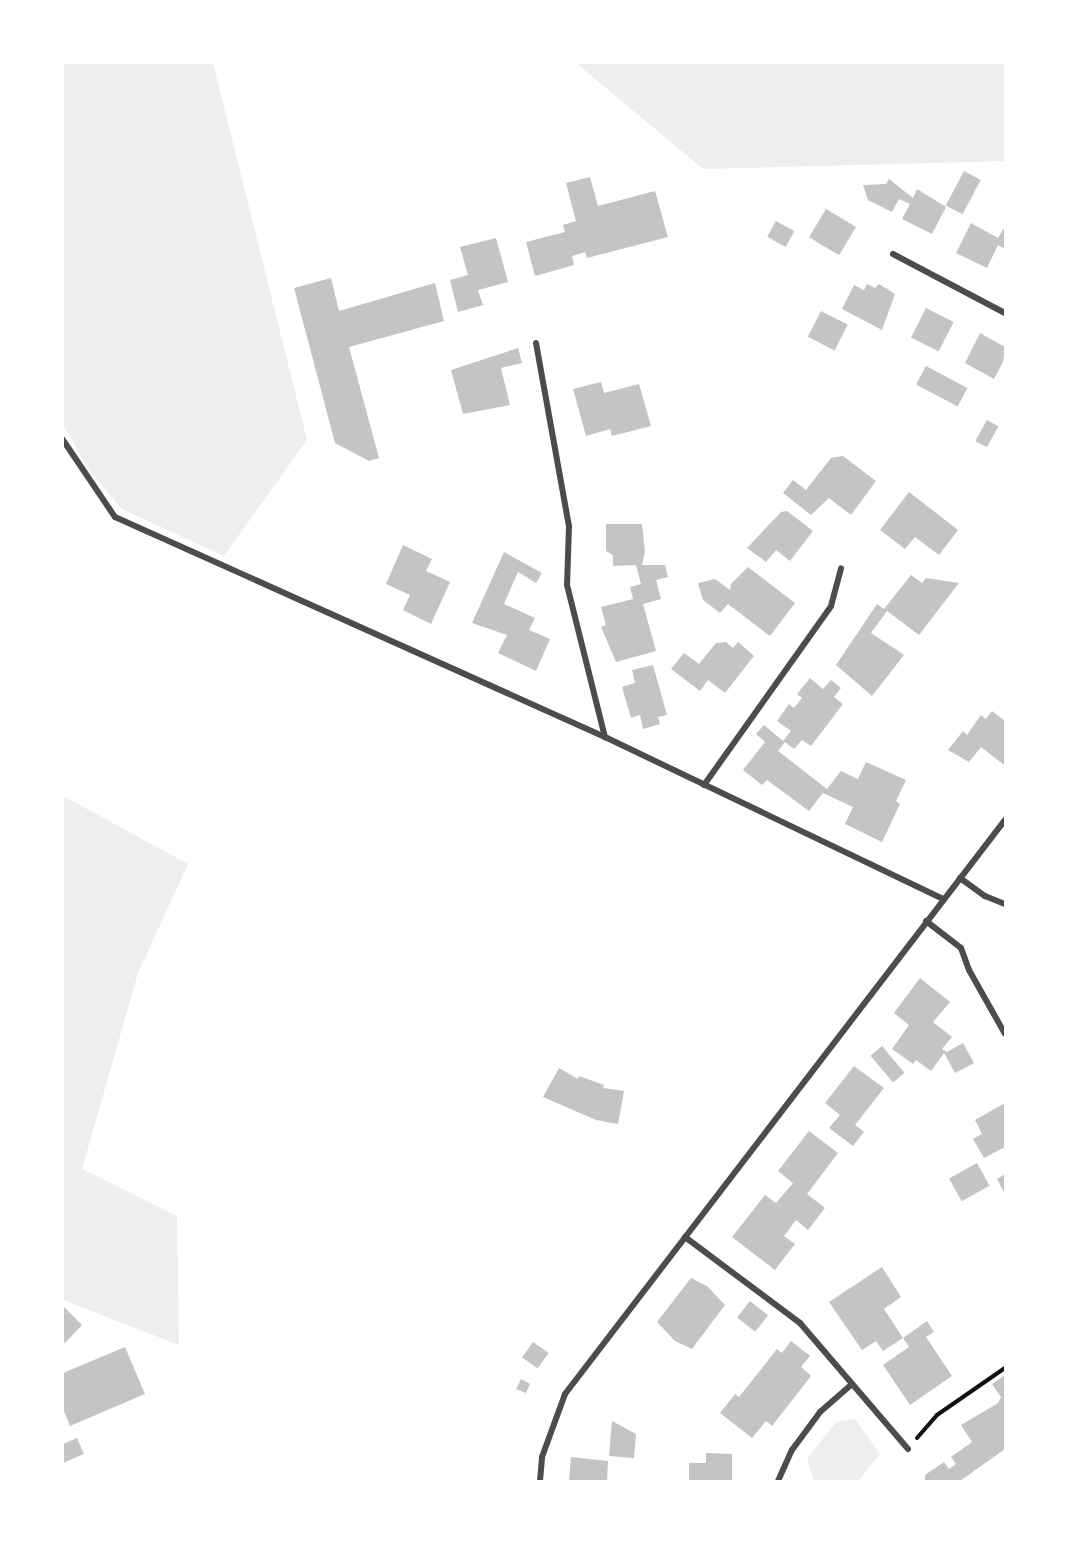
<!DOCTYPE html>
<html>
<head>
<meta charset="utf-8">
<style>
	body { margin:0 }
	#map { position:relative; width:1068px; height:1544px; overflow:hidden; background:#fff; font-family:Merriweather,serif }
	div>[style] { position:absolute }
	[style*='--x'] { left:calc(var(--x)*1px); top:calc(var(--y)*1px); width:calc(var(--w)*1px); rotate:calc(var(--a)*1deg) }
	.green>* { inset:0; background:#eee }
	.building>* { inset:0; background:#c4c4c4; transform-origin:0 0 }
	.path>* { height:4px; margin:-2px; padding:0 2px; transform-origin:2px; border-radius:2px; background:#111 }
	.minor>* { height:6px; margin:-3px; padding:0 3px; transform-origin:3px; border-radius:3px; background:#4c4c4c }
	span { translate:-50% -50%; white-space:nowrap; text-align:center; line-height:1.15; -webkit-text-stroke:6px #fff; paint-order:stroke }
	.frame { position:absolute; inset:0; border:64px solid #fff; pointer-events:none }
</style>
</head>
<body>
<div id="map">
	<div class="green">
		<i style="clip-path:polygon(63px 63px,213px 63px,307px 440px,224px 556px,122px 509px,90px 472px,63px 424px)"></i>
		<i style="clip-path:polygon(576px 63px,1005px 63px,1005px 161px,703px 169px)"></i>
		<i style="clip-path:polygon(63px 796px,188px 864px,138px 973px,82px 1169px,177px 1216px,179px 1345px,63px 1300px)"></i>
		<i style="clip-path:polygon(855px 1419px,880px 1454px,858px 1481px,814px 1481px,807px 1459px,836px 1422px)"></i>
	</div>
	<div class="building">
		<i style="left:964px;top:171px;width:19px;height:39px;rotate:28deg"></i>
		<i style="clip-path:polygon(590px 177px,598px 206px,655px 191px,668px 237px,587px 258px,585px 252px,572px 256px,574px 265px,535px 276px,526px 242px,565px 232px,563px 225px,576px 221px,566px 183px)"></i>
		<i style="clip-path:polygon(889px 179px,913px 198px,917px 189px,946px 207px,932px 234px,902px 219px,910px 204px,899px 199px,892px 212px,868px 200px,863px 185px,886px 184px)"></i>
		<i style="left:826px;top:209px;width:35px;height:33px;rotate:31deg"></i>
		<i style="left:776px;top:221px;width:21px;height:18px;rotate:29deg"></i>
		<i style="clip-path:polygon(971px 223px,998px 238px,1005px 226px,1005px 249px,998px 245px,987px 268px,956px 253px)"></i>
		<i style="clip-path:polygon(496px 238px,508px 282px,478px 290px,483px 305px,458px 312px,450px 280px,468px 275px,460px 247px)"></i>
		<i style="clip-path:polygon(331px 278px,339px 311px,435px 283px,444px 321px,349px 347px,379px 458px,369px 461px,335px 443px,294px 288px)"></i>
		<i style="clip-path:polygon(867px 284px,875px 288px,879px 284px,895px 294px,882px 330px,842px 309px,854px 285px,864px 290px)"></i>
		<i style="left:926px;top:308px;width:31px;height:33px;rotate:27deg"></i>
		<i style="left:821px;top:311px;width:30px;height:29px;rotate:27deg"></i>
		<i style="clip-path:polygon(980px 333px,1005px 347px,1003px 362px,994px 379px,965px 363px)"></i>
		<i style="clip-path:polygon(518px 348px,522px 363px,501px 368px,510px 405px,463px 414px,451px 370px)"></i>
		<i style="left:926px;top:366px;width:47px;height:21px;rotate:28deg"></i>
		<i style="clip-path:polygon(601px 382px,604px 393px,639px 384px,651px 426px,612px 436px,610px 429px,586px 436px,573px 389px)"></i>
		<i style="left:987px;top:420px;width:13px;height:24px;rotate:29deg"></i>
		<i style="clip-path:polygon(843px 456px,876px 481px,851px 515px,829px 498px,811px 515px,783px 493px,793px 480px,806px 490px,831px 458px)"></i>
		<i style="clip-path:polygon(909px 492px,958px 530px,939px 555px,915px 537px,905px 549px,880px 530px)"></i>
		<i style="clip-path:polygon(787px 511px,813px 531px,790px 561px,776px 550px,766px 562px,747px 548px,781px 512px)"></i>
		<i style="clip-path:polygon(606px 524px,642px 524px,645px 552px,642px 565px,665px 565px,668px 577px,656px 580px,661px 599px,643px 604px,656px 651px,616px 662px,601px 627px,606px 625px,601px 607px,633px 599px,630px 587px,641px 584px,636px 565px,613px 566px,613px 555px,606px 551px)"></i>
		<i style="clip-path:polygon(403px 545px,432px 559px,426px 571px,450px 582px,431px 624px,403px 610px,410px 595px,386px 584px)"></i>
		<i style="clip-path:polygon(504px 552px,542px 573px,536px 583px,518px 572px,504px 604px,535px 618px,529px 630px,550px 639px,536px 671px,498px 653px,507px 635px,472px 623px)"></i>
		<i style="clip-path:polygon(748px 567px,795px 603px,770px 636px,728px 604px,720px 613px,703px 600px,698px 583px,715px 579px,730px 590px,731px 584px)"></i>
		<i style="clip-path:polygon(911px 575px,922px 583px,926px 578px,959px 583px,919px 635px,887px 611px,871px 633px,904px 655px,872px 696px,836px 665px,877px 604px,884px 609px)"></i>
		<i style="clip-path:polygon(726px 642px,733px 648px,738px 642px,754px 656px,725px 693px,708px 680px,700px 691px,671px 669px,684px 653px,699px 664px,716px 643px)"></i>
		<i style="clip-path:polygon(653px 665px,667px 715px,658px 717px,660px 724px,643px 729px,640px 715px,631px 718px,622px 687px,635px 683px,632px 670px)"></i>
		<i style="clip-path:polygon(810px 678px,823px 689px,831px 680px,841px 688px,834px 697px,843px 704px,811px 746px,802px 740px,794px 749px,785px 742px,778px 751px,827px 789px,841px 771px,858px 779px,866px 762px,906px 780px,896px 801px,900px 804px,882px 842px,845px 824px,853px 807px,823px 793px,809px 811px,767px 780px,762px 785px,743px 770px,765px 742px,756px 734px,764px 725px,783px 741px,791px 731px,777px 721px,789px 704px,794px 708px,802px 698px,797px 694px)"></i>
		<i style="clip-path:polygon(992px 711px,1005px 721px,1004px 765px,981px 747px,969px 762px,948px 750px,963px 731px,967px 735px,981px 715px,986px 719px)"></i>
		<i style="clip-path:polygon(920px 978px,950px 1002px,933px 1022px,952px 1037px,942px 1049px,947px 1052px,963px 1043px,974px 1063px,955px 1073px,944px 1053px,931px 1071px,916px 1060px,913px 1064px,892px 1049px,909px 1025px,894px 1013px)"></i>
		<i style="left:882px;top:1046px;width:35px;height:15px;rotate:50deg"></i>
		<i style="clip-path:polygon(854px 1066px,884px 1088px,855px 1125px,864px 1132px,853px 1146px,829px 1128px,840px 1115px,825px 1103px)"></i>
		<i style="clip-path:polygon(559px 1068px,578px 1079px,579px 1076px,604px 1085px,603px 1088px,624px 1091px,618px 1124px,596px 1120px,543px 1097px)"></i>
		<i style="clip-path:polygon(1005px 1103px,1005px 1147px,984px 1158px,973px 1139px,982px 1134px,975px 1120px)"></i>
		<i style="clip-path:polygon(809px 1131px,838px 1153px,807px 1194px,825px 1208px,808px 1230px,796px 1220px,784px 1236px,795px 1244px,775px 1270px,732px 1237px,765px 1195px,776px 1203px,793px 1183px,778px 1171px)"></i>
		<i style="left:977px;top:1163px;width:26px;height:32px;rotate:61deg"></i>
		<i style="clip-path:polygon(1005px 1174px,1005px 1194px,997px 1179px)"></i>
		<i style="clip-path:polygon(882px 1267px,901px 1297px,884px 1309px,903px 1338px,883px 1351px,876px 1341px,862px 1350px,829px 1302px)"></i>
		<i style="clip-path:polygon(691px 1278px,707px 1286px,725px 1305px,692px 1349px,675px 1341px,657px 1322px)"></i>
		<i style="left:750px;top:1301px;width:23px;height:21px;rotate:38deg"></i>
		<i style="clip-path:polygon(63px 1306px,82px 1325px,65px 1343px,63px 1341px)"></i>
		<i style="clip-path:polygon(927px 1321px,934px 1332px,926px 1337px,952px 1376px,910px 1405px,883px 1365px,909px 1347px,903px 1338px)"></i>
		<i style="clip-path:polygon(791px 1341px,810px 1356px,801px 1367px,811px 1376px,772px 1426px,766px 1421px,752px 1438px,720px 1413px,735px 1394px,739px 1397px,777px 1349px,782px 1353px)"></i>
		<i style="left:533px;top:1342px;width:19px;height:19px;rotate:35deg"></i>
		<i style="clip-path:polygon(125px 1347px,145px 1394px,70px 1426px,63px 1409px,63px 1373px)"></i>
		<i style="clip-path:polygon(1005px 1375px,1005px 1449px,960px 1481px,925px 1481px,925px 1475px,944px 1462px,949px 1469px,956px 1464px,951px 1457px,972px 1442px,961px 1425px,998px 1403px,1001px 1397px,992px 1384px)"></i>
		<i style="clip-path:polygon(521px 1379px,530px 1384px,526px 1393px,516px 1389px)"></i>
		<i style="clip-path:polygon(612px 1421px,636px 1434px,634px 1458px,609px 1456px)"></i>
		<i style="clip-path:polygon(77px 1438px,84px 1454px,63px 1463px,63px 1444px)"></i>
		<i style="clip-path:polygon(706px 1453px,732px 1454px,732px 1481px,689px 1481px,689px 1463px,706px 1463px)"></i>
		<i style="clip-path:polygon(571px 1457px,608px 1461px,607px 1481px,569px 1481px)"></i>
	</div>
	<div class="path">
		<i style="--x:917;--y:1438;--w:30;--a:-49"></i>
		<i style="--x:937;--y:1415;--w:83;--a:-34.7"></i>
	</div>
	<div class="minor">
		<i style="--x:893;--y:254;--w:127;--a:27.8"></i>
		<i style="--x:536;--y:343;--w:186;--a:79.8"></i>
		<i style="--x:569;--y:526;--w:59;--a:91.9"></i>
		<i style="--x:567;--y:585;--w:157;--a:76"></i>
		<i style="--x:63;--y:440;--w:93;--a:56"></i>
		<i style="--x:115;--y:517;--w:537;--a:24.18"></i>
		<i style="--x:605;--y:737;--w:375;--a:25.6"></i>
		<i style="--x:704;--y:785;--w:219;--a:-54.6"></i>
		<i style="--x:831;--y:606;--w:39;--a:-75"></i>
		<i style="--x:960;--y:878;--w:31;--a:36"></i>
		<i style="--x:985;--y:896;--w:22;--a:22"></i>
		<i style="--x:926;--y:921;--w:44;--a:37.6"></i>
		<i style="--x:961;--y:948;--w:23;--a:70"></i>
		<i style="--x:969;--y:970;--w:73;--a:60.6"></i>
		<i style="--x:685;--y:1237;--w:144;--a:36.8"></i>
		<i style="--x:800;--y:1323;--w:166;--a:49.4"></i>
		<i style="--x:540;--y:1481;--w:24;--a:-85"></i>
		<i style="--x:542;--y:1457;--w:67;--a:-69.9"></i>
		<i style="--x:565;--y:1394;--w:723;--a:-52.53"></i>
		<i style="--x:778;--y:1481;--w:34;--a:-66"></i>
		<i style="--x:792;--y:1450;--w:47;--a:-53.6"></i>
		<i style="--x:820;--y:1412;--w:41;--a:-41.1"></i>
	</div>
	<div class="frame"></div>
</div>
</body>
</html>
